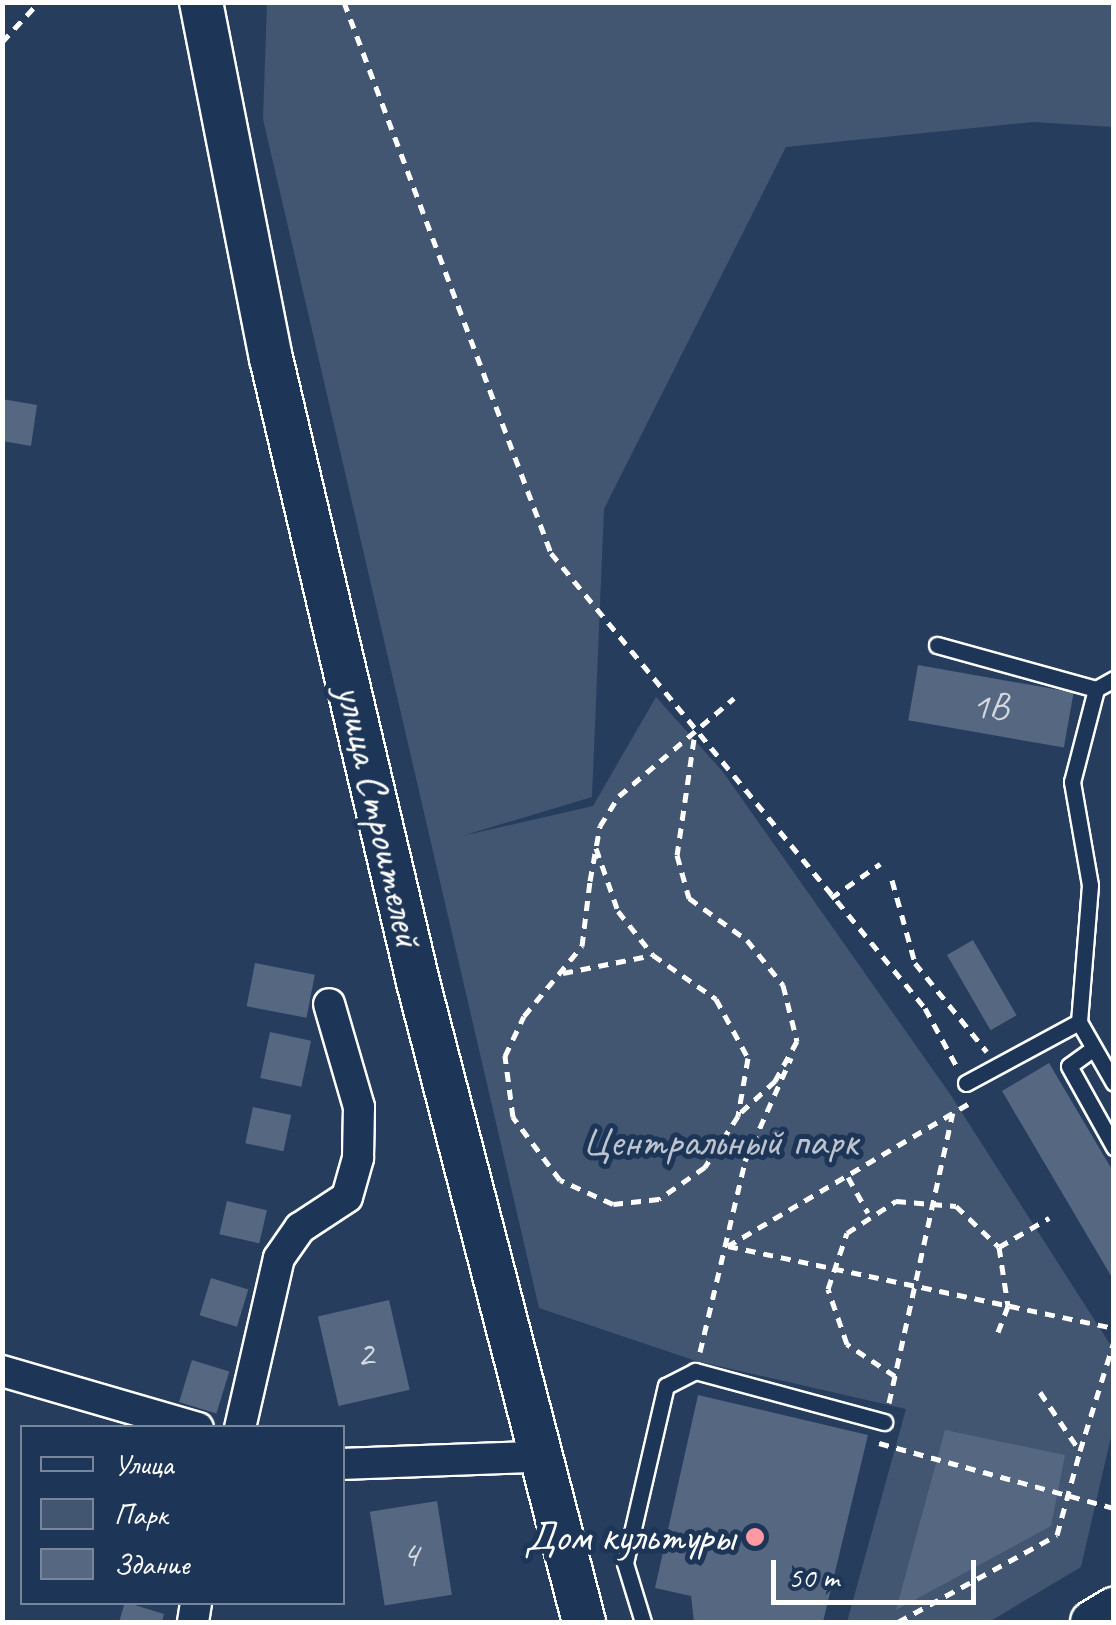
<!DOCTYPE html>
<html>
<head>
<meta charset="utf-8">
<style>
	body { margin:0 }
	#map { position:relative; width:1116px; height:1625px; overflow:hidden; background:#263d5e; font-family:Caveat,sans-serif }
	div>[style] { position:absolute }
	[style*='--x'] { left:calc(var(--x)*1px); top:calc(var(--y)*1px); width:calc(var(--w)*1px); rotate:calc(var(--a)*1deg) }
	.green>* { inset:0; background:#425672 }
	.building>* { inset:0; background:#556781; transform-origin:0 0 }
	.path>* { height:5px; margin-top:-2.5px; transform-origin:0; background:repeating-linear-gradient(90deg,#fff 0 10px,transparent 0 18px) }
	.roads { filter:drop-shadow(2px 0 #fff) drop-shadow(-2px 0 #fff) drop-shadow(0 2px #fff) drop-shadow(0 -2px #fff) }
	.service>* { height:15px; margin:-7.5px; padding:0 7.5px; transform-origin:7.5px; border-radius:7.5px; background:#1d3557 }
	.minor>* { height:30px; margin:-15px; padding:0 15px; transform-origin:15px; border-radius:15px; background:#1d3557 }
	.secondary>* { height:42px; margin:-21px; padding:0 21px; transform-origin:21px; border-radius:21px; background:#1d3557 }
	.dots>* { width:28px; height:28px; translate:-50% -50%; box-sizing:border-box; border:5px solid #1d3557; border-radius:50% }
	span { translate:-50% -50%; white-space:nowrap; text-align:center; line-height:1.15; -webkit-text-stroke:10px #1d3557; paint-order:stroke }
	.number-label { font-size:38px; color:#d4d9e0 }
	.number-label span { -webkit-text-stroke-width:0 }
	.street-label { font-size:42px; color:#fff }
	.park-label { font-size:42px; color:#bdc4ce }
	.poi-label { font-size:42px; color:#fff }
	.right { translate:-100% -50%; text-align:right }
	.frame { position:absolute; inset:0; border:5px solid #fff; pointer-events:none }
	.legend { position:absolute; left:20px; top:1425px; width:325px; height:180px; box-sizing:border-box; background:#1d3557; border:2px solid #77869a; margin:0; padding:12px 18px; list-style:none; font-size:30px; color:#fff }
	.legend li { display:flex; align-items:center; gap:20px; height:50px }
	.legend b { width:50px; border:2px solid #77869a }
	.scale { position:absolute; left:771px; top:1560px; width:205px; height:45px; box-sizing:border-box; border:5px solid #fff; border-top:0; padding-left:12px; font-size:30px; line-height:35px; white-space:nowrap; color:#fff; -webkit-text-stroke:8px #1d3557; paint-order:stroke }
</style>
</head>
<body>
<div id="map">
	<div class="green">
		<i style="clip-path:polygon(267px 3px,1113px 3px,1113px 127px,1033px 122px,786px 147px,604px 509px,592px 797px,462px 836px,593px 806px,656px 697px,723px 772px,950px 1094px,1113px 1349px,1113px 1428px,1081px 1567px,989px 1622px,847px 1622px,906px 1409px,696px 1361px,539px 1308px,263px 119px)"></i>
	</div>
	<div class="building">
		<i style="clip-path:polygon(2px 399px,37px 405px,31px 446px,2px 441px)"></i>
		<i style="left:918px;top:665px;width:158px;height:56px;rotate:10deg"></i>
		<i style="left:973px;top:940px;width:87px;height:30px;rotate:60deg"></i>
		<i style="left:255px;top:963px;width:61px;height:44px;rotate:11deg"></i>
		<i style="left:270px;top:1032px;width:42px;height:47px;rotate:12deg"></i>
		<i style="clip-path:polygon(1049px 1063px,1114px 1173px,1114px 1281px,1002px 1091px)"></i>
		<i style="left:253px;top:1107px;width:39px;height:37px;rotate:12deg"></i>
		<i style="left:227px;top:1201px;width:41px;height:34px;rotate:13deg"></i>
		<i style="left:211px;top:1278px;width:39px;height:39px;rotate:17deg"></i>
		<i style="left:389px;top:1300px;width:92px;height:73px;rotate:77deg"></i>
		<i style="left:192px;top:1360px;width:39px;height:44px;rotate:17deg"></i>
		<i style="clip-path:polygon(698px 1395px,868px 1435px,823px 1622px,694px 1622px,691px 1596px,655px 1588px)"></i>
		<i style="clip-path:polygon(945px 1430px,1065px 1455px,1051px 1526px,896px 1610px)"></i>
		<i style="left:437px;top:1501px;width:95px;height:68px;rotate:81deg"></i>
		<i style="clip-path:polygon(125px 1602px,164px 1614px,162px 1622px,119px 1622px)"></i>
	</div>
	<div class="path">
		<i style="--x:344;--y:2;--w:589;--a:69.41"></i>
		<i style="--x:551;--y:553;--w:589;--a:50.58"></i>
		<i style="--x:925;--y:1008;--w:65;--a:61.5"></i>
		<i style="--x:2;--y:42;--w:54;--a:-47.2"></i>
		<i style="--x:694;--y:739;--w:117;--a:98.3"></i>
		<i style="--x:677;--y:855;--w:45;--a:74.4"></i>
		<i style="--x:689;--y:898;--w:72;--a:35.9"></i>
		<i style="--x:747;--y:940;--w:58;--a:51.3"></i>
		<i style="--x:783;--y:985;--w:58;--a:76"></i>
		<i style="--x:797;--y:1041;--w:46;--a:118.8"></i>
		<i style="--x:775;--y:1081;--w:49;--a:137.5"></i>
		<i style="--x:596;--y:848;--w:67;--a:70.8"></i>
		<i style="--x:618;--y:911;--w:56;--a:51.5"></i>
		<i style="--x:653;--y:955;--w:77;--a:34.9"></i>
		<i style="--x:716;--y:999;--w:67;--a:61.5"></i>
		<i style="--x:748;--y:1058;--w:59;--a:99.8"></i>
		<i style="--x:738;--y:1116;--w:61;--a:122.9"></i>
		<i style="--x:705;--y:1167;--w:56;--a:145.2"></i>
		<i style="--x:659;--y:1199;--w:46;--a:173.8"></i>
		<i style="--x:613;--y:1204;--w:58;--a:-155.6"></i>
		<i style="--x:560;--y:1180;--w:79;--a:-126.7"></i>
		<i style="--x:513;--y:1117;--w:62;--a:-97.5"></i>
		<i style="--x:505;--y:1056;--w:44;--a:-64.6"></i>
		<i style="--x:524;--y:1016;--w:91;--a:-50.4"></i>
		<i style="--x:582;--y:946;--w:65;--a:-83"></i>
		<i style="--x:590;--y:881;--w:56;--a:-79.7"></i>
		<i style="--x:600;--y:826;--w:36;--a:-58"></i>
		<i style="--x:619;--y:796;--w:151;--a:-40.4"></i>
		<i style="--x:892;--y:880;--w:86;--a:74.5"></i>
		<i style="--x:915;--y:963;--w:114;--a:51"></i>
		<i style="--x:831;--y:898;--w:60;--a:-34.8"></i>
		<i style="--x:563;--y:973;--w:92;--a:-11.3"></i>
		<i style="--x:968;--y:1104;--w:279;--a:149.4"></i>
		<i style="--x:728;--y:1246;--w:395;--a:12"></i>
		<i style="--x:848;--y:1177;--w:41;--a:60.9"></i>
		<i style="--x:999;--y:1247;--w:58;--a:-30.1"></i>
		<i style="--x:700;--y:1352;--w:196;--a:-76.7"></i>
		<i style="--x:745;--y:1161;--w:113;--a:-65.9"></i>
		<i style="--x:895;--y:1376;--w:58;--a:-146.3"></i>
		<i style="--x:847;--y:1344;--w:58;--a:-109.1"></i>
		<i style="--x:828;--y:1289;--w:59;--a:-71.3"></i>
		<i style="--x:847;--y:1233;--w:59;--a:-33.1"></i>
		<i style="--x:896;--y:1201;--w:60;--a:4.8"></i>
		<i style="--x:956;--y:1206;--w:59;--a:43.6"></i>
		<i style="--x:999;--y:1247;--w:60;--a:81.3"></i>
		<i style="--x:1008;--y:1306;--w:31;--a:111"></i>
		<i style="--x:1040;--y:1392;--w:71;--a:55.9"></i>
		<i style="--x:1080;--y:1451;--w:115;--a:-72.8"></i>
		<i style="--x:889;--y:1403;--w:297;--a:-77.6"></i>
		<i style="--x:879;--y:1443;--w:244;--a:15.5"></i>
		<i style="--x:898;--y:1622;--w:181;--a:-28.7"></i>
		<i style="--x:1057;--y:1535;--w:87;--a:-74.7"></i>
	</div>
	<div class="roads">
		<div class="service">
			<i style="--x:937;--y:645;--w:165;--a:15.5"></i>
			<i style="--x:1079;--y:1022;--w:70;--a:60.2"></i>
			<i style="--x:1091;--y:1050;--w:27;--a:144"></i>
			<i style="--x:1069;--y:1066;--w:93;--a:60.9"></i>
			<i style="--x:966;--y:1083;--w:128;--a:-28.4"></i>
			<i style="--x:1079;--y:1022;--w:137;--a:-85.4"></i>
			<i style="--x:1090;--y:885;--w:105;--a:-99.9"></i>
			<i style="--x:1072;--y:782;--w:96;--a:-75.5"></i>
			<i style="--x:1096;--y:689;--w:21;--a:-29"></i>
			<i style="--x:643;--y:1622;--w:62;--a:-107"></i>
			<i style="--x:625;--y:1563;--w:182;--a:-77"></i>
			<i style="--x:666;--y:1386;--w:33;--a:-27"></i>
			<i style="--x:695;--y:1371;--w:196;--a:15.1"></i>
		</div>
		<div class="minor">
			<i style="--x:2;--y:1371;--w:204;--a:16.2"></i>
			<i style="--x:240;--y:1428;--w:174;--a:-77.1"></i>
			<i style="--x:279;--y:1258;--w:37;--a:-55"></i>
			<i style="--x:300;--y:1228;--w:56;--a:-33.4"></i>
			<i style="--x:347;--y:1197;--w:41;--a:-74.2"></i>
			<i style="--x:358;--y:1158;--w:51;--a:-88.9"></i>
			<i style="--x:359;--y:1107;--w:107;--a:-106.2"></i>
			<i style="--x:342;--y:1464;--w:194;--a:-2.1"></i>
			<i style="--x:193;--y:1622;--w:20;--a:-81"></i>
		</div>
		<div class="secondary">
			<i style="--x:201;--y:2;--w:363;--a:78.9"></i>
			<i style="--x:271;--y:358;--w:641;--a:76.74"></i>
			<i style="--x:418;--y:982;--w:661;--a:75.46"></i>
			<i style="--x:1092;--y:1622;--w:26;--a:-31"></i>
		</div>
	</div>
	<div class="dots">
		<i style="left:755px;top:1537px;background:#ff9aa2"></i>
	</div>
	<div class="number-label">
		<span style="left:990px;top:706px">1В</span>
		<span style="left:365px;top:1354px">2</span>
		<span style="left:410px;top:1554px">4</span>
	</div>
	<div class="street-label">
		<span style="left:379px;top:816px;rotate:77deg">улица Строителей</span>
	</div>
	<div class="park-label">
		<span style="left:720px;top:1142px">Центральный парк</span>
	</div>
	<div class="poi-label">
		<span class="right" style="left:735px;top:1537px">Дом культуры</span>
	</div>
	<div class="frame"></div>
	<ul class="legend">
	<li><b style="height:12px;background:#1d3557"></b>Улица</li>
	<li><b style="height:28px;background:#425672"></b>Парк</li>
	<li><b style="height:28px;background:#556781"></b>Здание</li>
	</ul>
	<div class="scale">50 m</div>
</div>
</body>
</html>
